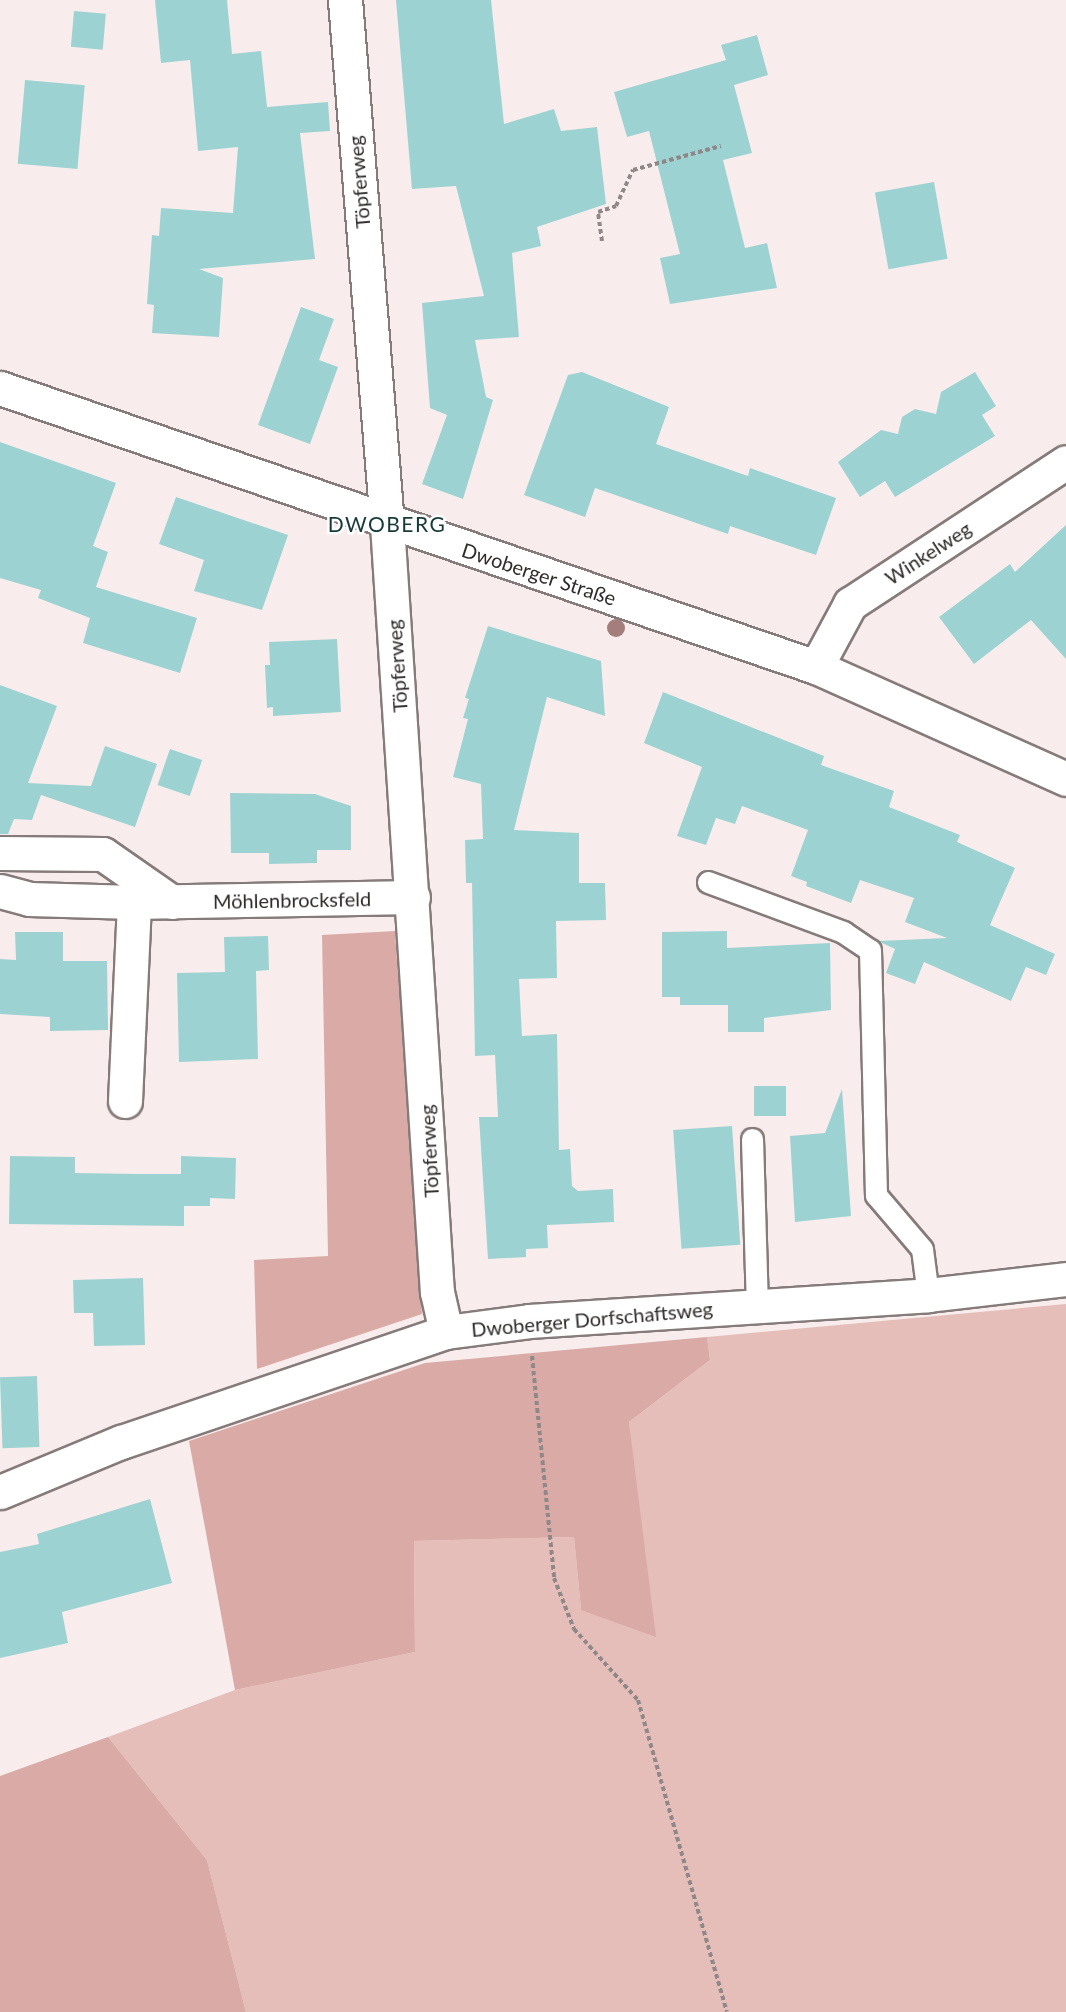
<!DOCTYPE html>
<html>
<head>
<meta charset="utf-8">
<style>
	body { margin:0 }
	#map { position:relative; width:1066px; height:2012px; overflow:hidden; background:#f8edec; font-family:Lato,sans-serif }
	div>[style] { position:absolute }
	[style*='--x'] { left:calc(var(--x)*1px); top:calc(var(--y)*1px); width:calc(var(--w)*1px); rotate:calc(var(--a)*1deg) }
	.green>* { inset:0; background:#e5bdb9 }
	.forest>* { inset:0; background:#daaba6 }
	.building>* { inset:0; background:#9dd2d2; transform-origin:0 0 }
	.path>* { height:4px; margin-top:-2px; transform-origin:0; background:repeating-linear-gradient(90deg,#908888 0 4.5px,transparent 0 7.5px) }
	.roads { filter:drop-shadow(2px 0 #857b7a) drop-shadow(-2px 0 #857b7a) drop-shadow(0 2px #857b7a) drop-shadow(0 -2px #857b7a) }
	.service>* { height:21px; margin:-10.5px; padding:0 10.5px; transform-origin:10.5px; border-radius:10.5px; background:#fff }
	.minor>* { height:33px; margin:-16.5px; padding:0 16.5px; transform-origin:16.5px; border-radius:16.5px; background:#fff }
	.tertiary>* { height:33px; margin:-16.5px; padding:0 16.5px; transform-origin:16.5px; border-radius:16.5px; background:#fff }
	.trees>* { width:18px; height:18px; margin:-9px; border-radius:50%; background:#a37e7c }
	span { translate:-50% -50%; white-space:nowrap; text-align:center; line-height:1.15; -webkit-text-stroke:5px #fefefe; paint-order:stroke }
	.street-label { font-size:20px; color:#2f2b2b }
	.neighbourhood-label { font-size:21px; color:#163939; letter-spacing:1.5px }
</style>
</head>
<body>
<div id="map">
	<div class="green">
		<i style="clip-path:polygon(1066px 1304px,1066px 2012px,246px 2012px,207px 1860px,108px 1737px,235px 1690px,415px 1652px,414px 1541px,574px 1537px,581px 1610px,635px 1500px,629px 1422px,710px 1360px,707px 1337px)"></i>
	</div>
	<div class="forest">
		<i style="clip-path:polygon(395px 931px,422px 1314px,257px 1369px,254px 1260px,328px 1256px,322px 935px)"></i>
		<i style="clip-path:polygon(707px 1337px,710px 1360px,629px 1422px,656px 1637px,581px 1610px,574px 1537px,414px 1541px,415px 1652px,235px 1690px,189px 1441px,425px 1363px)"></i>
		<i style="clip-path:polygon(108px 1737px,207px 1860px,246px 2012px,0 2012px,0 1776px)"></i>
	</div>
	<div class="building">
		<i style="clip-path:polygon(155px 0,227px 0,232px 54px,261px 51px,267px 107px,328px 102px,330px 131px,300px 133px,315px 259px,199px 269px,223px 278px,219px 337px,152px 333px,154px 305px,147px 304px,152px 235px,159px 236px,161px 208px,233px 213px,238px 147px,198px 151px,190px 60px,161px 63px)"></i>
		<i style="clip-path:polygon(396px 0,491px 0,504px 124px,554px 109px,561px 131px,597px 127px,606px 204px,537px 227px,541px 246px,512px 253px,519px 337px,475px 340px,486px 397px,493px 400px,463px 499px,422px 484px,447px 415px,430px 408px,422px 303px,484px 296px,456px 186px,412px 189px)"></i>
		<i style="left:74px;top:11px;width:32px;height:36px;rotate:5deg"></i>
		<i style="clip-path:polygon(757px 35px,768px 75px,734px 85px,752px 153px,723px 160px,745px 248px,767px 243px,777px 288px,670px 304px,660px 258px,680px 254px,649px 131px,627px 137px,614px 92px,726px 60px,721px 45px)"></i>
		<i style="left:25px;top:80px;width:60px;height:84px;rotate:5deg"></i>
		<i style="left:934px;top:182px;width:78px;height:60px;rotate:80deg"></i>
		<i style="clip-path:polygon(301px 307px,334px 319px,319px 360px,338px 367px,310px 444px,258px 425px)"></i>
		<i style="clip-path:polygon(582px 372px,669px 407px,656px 444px,748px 476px,750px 468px,836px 498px,816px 555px,730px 526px,728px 534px,595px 488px,585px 517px,524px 495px,568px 375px)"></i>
		<i style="clip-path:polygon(975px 372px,996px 406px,982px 415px,995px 436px,895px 497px,885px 481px,860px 497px,838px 462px,881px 430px,898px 434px,902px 417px,915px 409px,936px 414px,941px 392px)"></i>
		<i style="clip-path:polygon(0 442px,116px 483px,93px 546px,108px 552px,96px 587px,197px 618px,180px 673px,83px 643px,90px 618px,38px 598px,41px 590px,0 578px)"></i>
		<i style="clip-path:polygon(176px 497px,288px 535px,262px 610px,194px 591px,204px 560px,159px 544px)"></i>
		<i style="clip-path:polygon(1066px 525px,1066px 659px,1031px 620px,974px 664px,939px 617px,1010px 564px,1015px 572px)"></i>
		<i style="clip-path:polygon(488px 626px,601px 661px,605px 716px,547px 697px,514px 830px,579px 833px,579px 883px,605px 883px,606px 920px,556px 921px,557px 978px,519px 979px,522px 1036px,557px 1034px,559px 1150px,570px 1149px,572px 1186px,578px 1191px,613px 1189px,614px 1222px,547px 1225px,548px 1248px,526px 1249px,526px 1257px,488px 1259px,479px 1117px,498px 1117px,495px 1055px,475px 1056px,472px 883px,466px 883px,465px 840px,483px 839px,481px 784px,453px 777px,468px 719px,463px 718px,469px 699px,465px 698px)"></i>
		<i style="clip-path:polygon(337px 639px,341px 712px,273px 716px,273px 707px,267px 708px,265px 665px,270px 665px,269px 642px)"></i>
		<i style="clip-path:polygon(0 685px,57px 706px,28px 783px,91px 786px,105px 746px,157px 764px,135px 827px,41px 795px,32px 820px,14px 819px,8px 834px,0 834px)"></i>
		<i style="clip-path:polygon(663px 692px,824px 756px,821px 765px,894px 791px,889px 807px,960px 835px,957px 842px,1015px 868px,990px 925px,1055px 954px,1046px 975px,1026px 967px,1011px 1001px,924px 962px,915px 984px,886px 973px,895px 949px,878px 941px,947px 938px,905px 922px,914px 898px,860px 880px,851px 903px,806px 886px,807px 882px,791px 876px,808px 830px,742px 806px,735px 824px,716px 818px,706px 845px,677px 836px,702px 767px,644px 743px)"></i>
		<i style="left:170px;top:749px;width:34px;height:38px;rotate:19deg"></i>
		<i style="clip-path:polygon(230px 793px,315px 794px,351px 806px,351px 850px,317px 850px,317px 863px,269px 864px,269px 853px,231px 853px)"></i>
		<i style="clip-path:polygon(727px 931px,727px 948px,830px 943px,831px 1010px,764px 1018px,764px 1032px,728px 1032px,728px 1005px,680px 1005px,680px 997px,662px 997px,662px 932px)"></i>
		<i style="clip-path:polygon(15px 932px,63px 932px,63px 961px,107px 961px,108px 1030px,50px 1031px,50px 1017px,0 1014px,0 959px,16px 960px)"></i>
		<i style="clip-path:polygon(268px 936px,269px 970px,256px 971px,258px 1059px,179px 1062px,177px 973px,225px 972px,224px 937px)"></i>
		<i style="left:786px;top:1086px;width:30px;height:32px;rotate:90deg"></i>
		<i style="clip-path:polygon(842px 1089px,851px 1216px,795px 1222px,790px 1136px,825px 1133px)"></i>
		<i style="left:732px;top:1126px;width:119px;height:59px;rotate:86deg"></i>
		<i style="clip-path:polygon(10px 1156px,75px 1157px,75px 1173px,138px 1174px,181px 1174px,181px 1156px,236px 1158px,235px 1199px,210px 1198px,210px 1206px,184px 1206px,184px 1226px,9px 1224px)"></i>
		<i style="clip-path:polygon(143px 1278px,145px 1345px,94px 1346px,93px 1313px,74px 1313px,73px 1280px)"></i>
		<i style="left:37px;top:1376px;width:71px;height:37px;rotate:88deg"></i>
		<i style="clip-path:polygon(150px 1499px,172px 1583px,62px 1612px,68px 1643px,0 1658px,0 1552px,39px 1544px,37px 1534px)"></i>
	</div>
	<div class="path">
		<i style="--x:602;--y:241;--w:29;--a:-98"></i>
		<i style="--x:598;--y:212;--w:19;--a:-18"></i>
		<i style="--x:616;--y:206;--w:40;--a:-65"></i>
		<i style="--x:633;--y:170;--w:91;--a:-15.3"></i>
		<i style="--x:532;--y:1356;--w:223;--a:84.3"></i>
		<i style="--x:554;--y:1578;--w:55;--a:68.6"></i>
		<i style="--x:574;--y:1629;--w:96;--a:48"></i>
		<i style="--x:638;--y:1700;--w:324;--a:74.1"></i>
	</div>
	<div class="roads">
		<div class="service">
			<i style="--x:708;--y:882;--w:144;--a:20.3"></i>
			<i style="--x:843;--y:932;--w:32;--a:34"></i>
			<i style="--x:870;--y:950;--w:245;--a:88.6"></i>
			<i style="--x:876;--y:1195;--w:71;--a:49.6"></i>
			<i style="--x:922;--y:1249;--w:46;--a:82.6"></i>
			<i style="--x:752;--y:1139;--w:167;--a:88.3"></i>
		</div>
		<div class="minor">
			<i style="--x:345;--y:0;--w:526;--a:85.42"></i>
			<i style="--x:387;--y:524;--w:770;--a:86.28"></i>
			<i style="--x:437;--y:1292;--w:41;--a:77.3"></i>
			<i style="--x:816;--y:667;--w:72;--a:-61.6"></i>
			<i style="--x:850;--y:604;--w:258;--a:-33.3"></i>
			<i style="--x:0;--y:853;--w:103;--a:0.6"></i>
			<i style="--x:103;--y:854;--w:84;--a:34.8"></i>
			<i style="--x:0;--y:891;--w:30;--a:15"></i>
			<i style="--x:29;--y:899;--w:105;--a:1.6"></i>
			<i style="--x:125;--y:1101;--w:199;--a:-87.4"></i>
			<i style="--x:134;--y:902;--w:279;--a:-1"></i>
			<i style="--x:0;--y:1492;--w:131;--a:-22.5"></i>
			<i style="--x:121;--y:1442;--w:343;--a:-18.7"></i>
			<i style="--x:446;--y:1332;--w:84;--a:-7.5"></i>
			<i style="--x:529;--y:1321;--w:400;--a:-3.7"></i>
			<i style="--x:928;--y:1295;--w:139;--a:-6.6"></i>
		</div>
		<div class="tertiary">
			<i style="--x:0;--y:388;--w:862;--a:18.88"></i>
			<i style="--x:816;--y:667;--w:274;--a:24.1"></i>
		</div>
	</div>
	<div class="trees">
		<i style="left:616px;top:628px"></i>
	</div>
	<div class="street-label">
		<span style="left:359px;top:182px;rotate:-95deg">Töpferweg</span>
		<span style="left:928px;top:553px;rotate:-33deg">Winkelweg</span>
		<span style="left:539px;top:574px;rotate:18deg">Dwoberger Straße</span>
		<span style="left:397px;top:666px;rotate:-94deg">Töpferweg</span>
		<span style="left:292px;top:900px;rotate:-1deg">Möhlenbrocksfeld</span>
		<span style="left:429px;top:1151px;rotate:-93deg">Töpferweg</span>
		<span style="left:592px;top:1319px;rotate:-5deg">Dwoberger Dorfschaftsweg</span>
	</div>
	<div class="neighbourhood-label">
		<span style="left:387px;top:524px">DWOBERG</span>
	</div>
</div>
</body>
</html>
